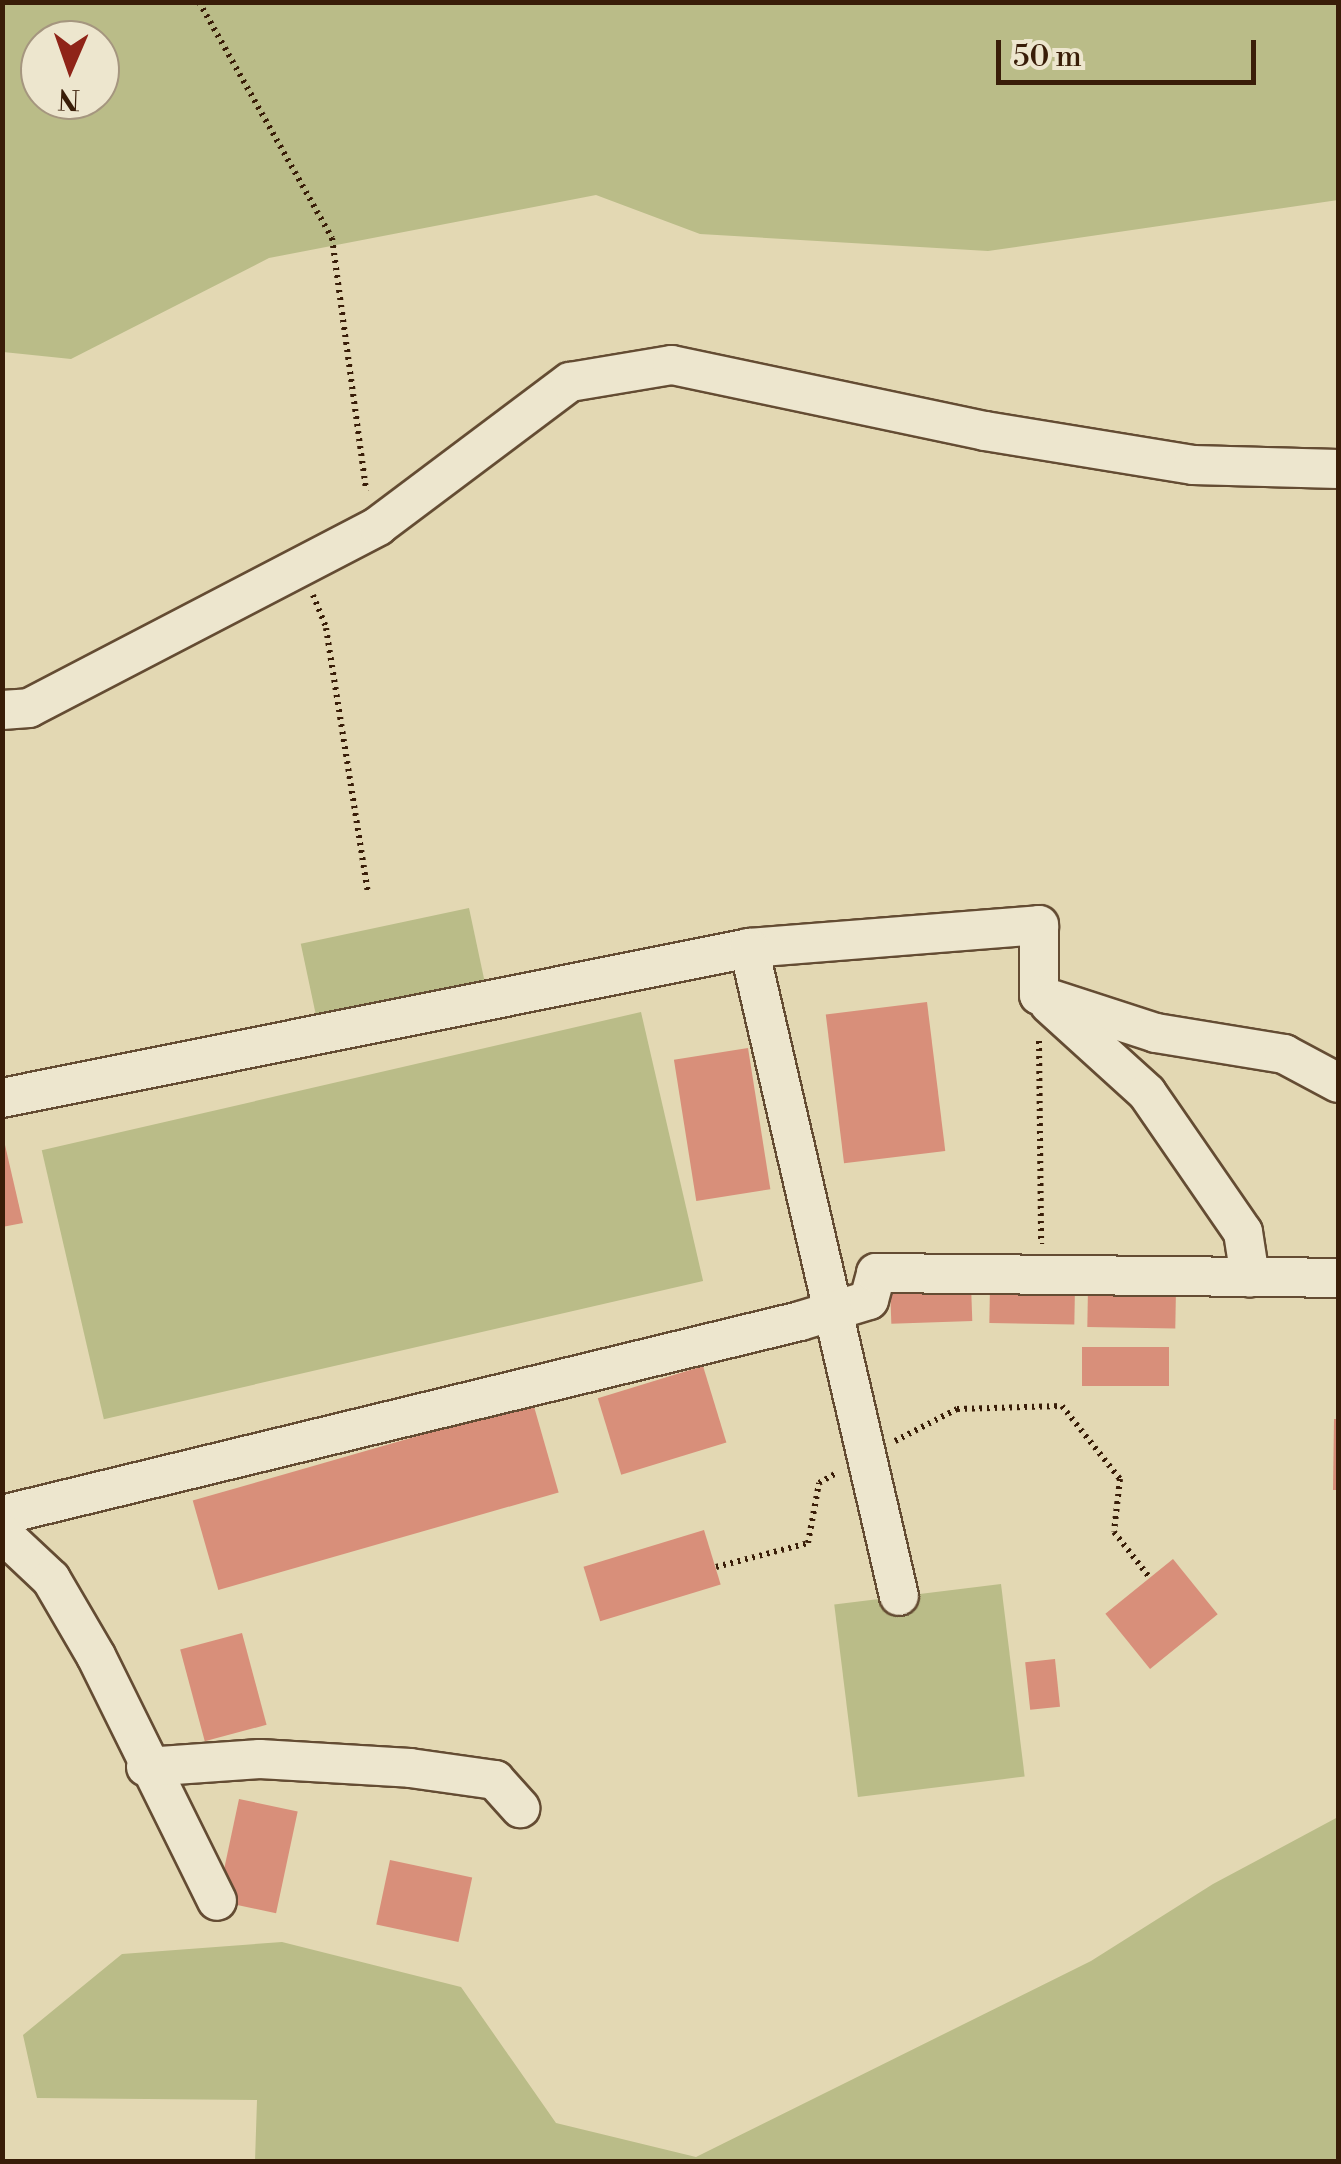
<!DOCTYPE html>
<html>
<head>
<meta charset="utf-8">
<style>
	body { margin:0 }
	#map { position:relative; width:1341px; height:2164px; overflow:hidden; background:#e3d8b3; font-family:"Libre Bodoni",serif }
	div>[style] { position:absolute }
	[style*='--x'] { left:calc(var(--x)*1px); top:calc(var(--y)*1px); width:calc(var(--w)*1px); rotate:calc(var(--a)*1deg) }
	.green>* { inset:0; background:#babc88; transform-origin:0 0 }
	.building>* { inset:0; background:#d88f7a; transform-origin:0 0 }
	.path>* { height:6px; margin-top:-3px; transform-origin:0; background:repeating-linear-gradient(90deg,#391d08 0 2.5px,transparent 0 7.5px) }
	.roads { filter:drop-shadow(2px 0 #644c33) drop-shadow(-2px 0 #644c33) drop-shadow(0 2px #644c33) drop-shadow(0 -2px #644c33) }
	.minor>* { height:38px; margin:-19px; padding:0 19px; transform-origin:19px; border-radius:19px; background:#ede6ce }
	span { translate:-50% -50%; white-space:nowrap; text-align:center; line-height:1.15; -webkit-text-stroke:10px #ede6ce; paint-order:stroke }
	.frame { position:absolute; inset:0; border:5px solid #391d08; pointer-events:none }
	.north { position:absolute; left:20px; top:20px; width:100px; height:100px; box-sizing:border-box; background:#ede6ce; border:2px solid #a5967f; border-radius:50%; rotate:182deg; font-size:28px; font-weight:700; line-height:40px; text-align:center; color:#391d08 }
	.north::after { content:''; display:block; margin:auto; width:35px; height:45px; background:#8f2418; clip-path:polygon(50% 0,100% 100%,50% 72%,0 100%) }
	.scale { position:absolute; left:996px; top:40px; width:260px; height:45px; box-sizing:border-box; border:5px solid #391d08; border-top:0; padding-left:12px; font-size:30px; line-height:35px; white-space:nowrap; color:#391d08; -webkit-text-stroke:8px #ede6ce; paint-order:stroke }
</style>
</head>
<body>
<div id="map">
	<div class="green">
		<i style="clip-path:polygon(evenodd,3px 2px,1338px 3px,1338px 200px,988px 251px,700px 234px,596px 195px,269px 258px,71px 359px,3px 352px,3px 2px,40px 40px,100px 40px,100px 100px,40px 100px,40px 40px)"></i>
		<i style="left:469px;top:908px;width:94px;height:172px;rotate:78deg"></i>
		<i style="left:641px;top:1012px;width:276px;height:615px;rotate:77deg"></i>
		<i style="left:1001px;top:1584px;width:194px;height:168px;rotate:83deg"></i>
		<i style="clip-path:polygon(1338px 1817px,1338px 2161px,255px 2161px,257px 2100px,37px 2098px,23px 2035px,122px 1954px,282px 1942px,461px 1987px,556px 2123px,696px 2157px,1091px 1961px,1213px 1884px)"></i>
	</div>
	<div class="building">
		<i style="left:927px;top:1002px;width:150px;height:102px;rotate:83deg"></i>
		<i style="left:748px;top:1048px;width:143px;height:75px;rotate:81deg"></i>
		<i style="clip-path:polygon(2px 1132px,23px 1223px,2px 1227px)"></i>
		<i style="left:971px;top:1284px;width:37px;height:81px;rotate:88deg"></i>
		<i style="left:990px;top:1285px;width:85px;height:38px;rotate:1deg"></i>
		<i style="left:1088px;top:1287px;width:88px;height:40px;rotate:1deg"></i>
		<i style="left:1082px;top:1347px;width:87px;height:39px"></i>
		<i style="left:703px;top:1366px;width:80px;height:110px;rotate:73deg"></i>
		<i style="left:533px;top:1403px;width:93px;height:354px;rotate:74deg"></i>
		<i style="clip-path:polygon(1334px 1419px,1338px 1419px,1338px 1490px,1333px 1490px)"></i>
		<i style="left:704px;top:1530px;width:57px;height:126px;rotate:73deg"></i>
		<i style="left:1173px;top:1559px;width:71px;height:87px;rotate:51deg"></i>
		<i style="left:242px;top:1633px;width:95px;height:64px;rotate:75deg"></i>
		<i style="left:1055px;top:1659px;width:48px;height:30px;rotate:84deg"></i>
		<i style="left:239px;top:1799px;width:60px;height:104px;rotate:12deg"></i>
		<i style="left:390px;top:1860px;width:84px;height:66px;rotate:12deg"></i>
	</div>
	<div class="path">
		<i style="--x:199;--y:2;--w:271;--a:60.6"></i>
		<i style="--x:332;--y:238;--w:255;--a:82.3"></i>
		<i style="--x:313;--y:595;--w:35;--a:68"></i>
		<i style="--x:326;--y:628;--w:268;--a:81"></i>
		<i style="--x:1039;--y:1041;--w:203;--a:89.4"></i>
		<i style="--x:895;--y:1441;--w:70;--a:-27.3"></i>
		<i style="--x:957;--y:1409;--w:105;--a:-1.6"></i>
		<i style="--x:1062;--y:1406;--w:93;--a:51.5"></i>
		<i style="--x:1120;--y:1479;--w:53;--a:96.5"></i>
		<i style="--x:1114;--y:1532;--w:58;--a:52"></i>
		<i style="--x:716;--y:1567;--w:95;--a:-14.6"></i>
		<i style="--x:808;--y:1543;--w:61;--a:-79.6"></i>
		<i style="--x:819;--y:1483;--w:20;--a:-30"></i>
	</div>
	<div class="roads">
		<div class="minor">
			<i style="--x:2;--y:710;--w:27;--a:-4"></i>
			<i style="--x:29;--y:708;--w:394;--a:-27.5"></i>
			<i style="--x:378;--y:526;--w:240;--a:-36.9"></i>
			<i style="--x:570;--y:382;--w:103;--a:-9.5"></i>
			<i style="--x:672;--y:365;--w:320;--a:11.9"></i>
			<i style="--x:985;--y:431;--w:211;--a:9.3"></i>
			<i style="--x:1193;--y:465;--w:145;--a:1.6"></i>
			<i style="--x:749;--y:948;--w:291;--a:-4.5"></i>
			<i style="--x:1039;--y:925;--w:70;--a:90"></i>
			<i style="--x:1039;--y:995;--w:123;--a:18"></i>
			<i style="--x:1156;--y:1033;--w:130;--a:9.3"></i>
			<i style="--x:1284;--y:1054;--w:61;--a:28.2"></i>
			<i style="--x:1049;--y:1004;--w:132;--a:42.2"></i>
			<i style="--x:1147;--y:1093;--w:169;--a:55.4"></i>
			<i style="--x:1243;--y:1232;--w:46;--a:81.2"></i>
			<i style="--x:2;--y:1098;--w:762;--a:-11.35"></i>
			<i style="--x:749;--y:948;--w:665;--a:76.97"></i>
			<i style="--x:2;--y:1515;--w:821;--a:-13.66"></i>
			<i style="--x:800;--y:1321;--w:72;--a:-16.9"></i>
			<i style="--x:869;--y:1300;--w:28;--a:-75"></i>
			<i style="--x:876;--y:1273;--w:462;--a:0.6"></i>
			<i style="--x:2;--y:1533;--w:67;--a:43.2"></i>
			<i style="--x:51;--y:1579;--w:89;--a:59.7"></i>
			<i style="--x:96;--y:1656;--w:273;--a:63.7"></i>
			<i style="--x:146;--y:1767;--w:114;--a:-4"></i>
			<i style="--x:260;--y:1759;--w:150;--a:3.4"></i>
			<i style="--x:410;--y:1768;--w:86;--a:8"></i>
			<i style="--x:495;--y:1780;--w:38;--a:48"></i>
		</div>
	</div>
	<div class="frame"></div>
	<div class="north">N</div>
	<div class="scale">50 m</div>
</div>
</body>
</html>
